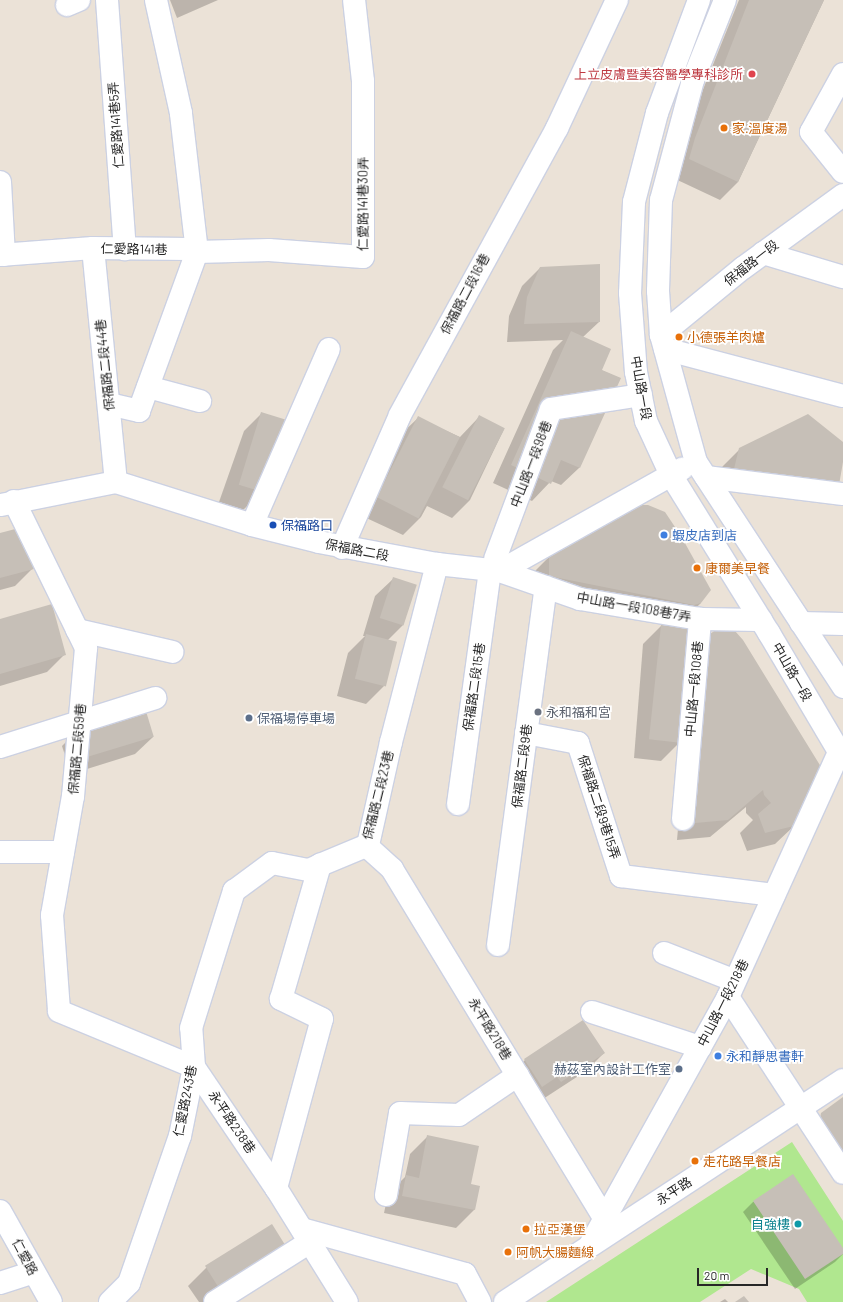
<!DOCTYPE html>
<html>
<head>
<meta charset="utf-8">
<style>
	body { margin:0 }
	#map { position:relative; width:843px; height:1302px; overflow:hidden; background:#ebe2d7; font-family:Barlow,"Noto Sans TC",sans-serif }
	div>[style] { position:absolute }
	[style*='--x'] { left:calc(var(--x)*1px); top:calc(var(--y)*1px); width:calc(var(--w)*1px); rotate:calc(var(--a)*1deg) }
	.green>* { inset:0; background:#b0e78f }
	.shadow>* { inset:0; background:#0003 }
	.building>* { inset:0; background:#c6bfb7; transform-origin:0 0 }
	.roads { filter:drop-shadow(1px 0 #ccd1e2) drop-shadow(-1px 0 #ccd1e2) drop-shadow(0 1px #ccd1e2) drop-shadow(0 -1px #ccd1e2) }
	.minor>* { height:22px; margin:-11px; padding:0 11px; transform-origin:11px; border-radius:11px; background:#fff }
	.dots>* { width:11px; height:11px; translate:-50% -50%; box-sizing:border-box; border:2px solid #fff; border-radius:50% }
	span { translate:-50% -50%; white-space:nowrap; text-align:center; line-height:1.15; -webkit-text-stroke:3.5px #fff; paint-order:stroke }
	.health-label { font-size:13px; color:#be3a42 }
	.right { translate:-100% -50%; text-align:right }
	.street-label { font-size:13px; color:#272727 }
	.food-label { font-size:13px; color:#c56008 }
	.left { translate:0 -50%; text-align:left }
	.transit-label { font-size:13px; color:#164399 }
	.shop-label { font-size:13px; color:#366cbe }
	.worship-label { font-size:13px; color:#5b616d }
	.service-label { font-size:13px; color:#4e5e75 }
	.culture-label { font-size:13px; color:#0d838f }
	.scale { position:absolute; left:697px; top:1268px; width:71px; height:18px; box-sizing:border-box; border:2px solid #272727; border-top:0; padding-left:5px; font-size:12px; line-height:14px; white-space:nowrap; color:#272727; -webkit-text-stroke:3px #fff; paint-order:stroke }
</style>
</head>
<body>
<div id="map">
	<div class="green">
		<i style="clip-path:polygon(792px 1142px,843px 1221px,843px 1302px,807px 1302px,799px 1289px,751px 1269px,700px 1302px,546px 1302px)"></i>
	</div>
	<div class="shadow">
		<i style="clip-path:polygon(170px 0,218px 0,177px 18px)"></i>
		<i style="clip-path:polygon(739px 0,824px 0,738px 182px,720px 200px,671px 177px,702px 92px)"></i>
		<i style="clip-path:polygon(540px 268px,599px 322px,583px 337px,601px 370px,619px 378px,579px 468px,561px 485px,551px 481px,532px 501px,493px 483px,553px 350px,563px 340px,507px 342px,509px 316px,522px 286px)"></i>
		<i style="clip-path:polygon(262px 413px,261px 493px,243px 510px,219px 502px,244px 431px)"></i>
		<i style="clip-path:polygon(479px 417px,504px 429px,470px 500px,452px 518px,427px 506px,421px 517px,403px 535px,362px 516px,400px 435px,418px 418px,460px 437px)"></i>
		<i style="clip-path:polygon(843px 443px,838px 485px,820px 503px,717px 487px,722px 467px,740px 449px)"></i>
		<i style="clip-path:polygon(0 534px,33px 568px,15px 586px,0 590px)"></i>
		<i style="clip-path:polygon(549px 557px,701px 603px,682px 621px,531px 575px)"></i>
		<i style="clip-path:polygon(393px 579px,415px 586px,403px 625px,387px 641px,384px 686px,366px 704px,337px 696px,348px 653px,365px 636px,363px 636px,375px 596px)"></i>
		<i style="clip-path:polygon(0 621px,65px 654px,47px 672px,0 686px)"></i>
		<i style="clip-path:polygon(661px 626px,679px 743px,661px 761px,634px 758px,643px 644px)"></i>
		<i style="clip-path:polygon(711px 635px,794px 826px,775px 844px,747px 851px,740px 833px,753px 820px,746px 813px,746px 807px,710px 837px,677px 840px,693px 653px)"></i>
		<i style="clip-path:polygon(80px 728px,153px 737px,135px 754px,71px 774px,62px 746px)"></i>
		<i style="clip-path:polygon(604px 1053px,586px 1071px,543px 1099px,507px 1078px,525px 1060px)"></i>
		<i style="clip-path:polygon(428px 1136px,470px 1185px,479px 1187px,474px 1210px,456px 1228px,384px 1213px,388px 1194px,405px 1177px,410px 1154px)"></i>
		<i style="clip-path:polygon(793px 1175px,843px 1250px,843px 1254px,835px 1262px,795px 1289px,743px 1212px,753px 1202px)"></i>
		<i style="clip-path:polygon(272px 1226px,212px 1302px,199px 1302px,188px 1286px,206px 1268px)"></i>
		<i style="clip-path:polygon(725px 1299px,728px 1302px,720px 1302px)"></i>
	</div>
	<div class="building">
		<i style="clip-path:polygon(749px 0,824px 0,738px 182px,689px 159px,695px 138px)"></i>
		<i style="clip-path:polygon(600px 264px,600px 322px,524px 324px,527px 297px,540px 267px)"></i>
		<i style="clip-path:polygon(571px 331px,611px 349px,602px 370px,621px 378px,580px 468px,561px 460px,551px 484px,511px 465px)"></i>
		<i style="left:261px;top:412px;width:27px;height:76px;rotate:17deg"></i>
		<i style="clip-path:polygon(808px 414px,843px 442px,843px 462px,839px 485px,734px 469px,739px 448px)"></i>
		<i style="left:479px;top:415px;width:29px;height:81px;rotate:27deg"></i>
		<i style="left:418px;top:416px;width:47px;height:91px;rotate:27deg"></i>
		<i style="clip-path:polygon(633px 505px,648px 505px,665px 512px,681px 536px,711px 590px,701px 603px,694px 605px,549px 576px,549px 556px)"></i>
		<i style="clip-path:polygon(23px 527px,34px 569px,0 578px,0 533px)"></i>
		<i style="left:393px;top:577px;width:25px;height:43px;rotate:18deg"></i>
		<i style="clip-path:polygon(52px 604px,66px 655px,0 674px,0 619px)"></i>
		<i style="clip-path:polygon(727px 622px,743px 640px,826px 775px,794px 826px,765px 833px,758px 814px,771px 803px,764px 795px,763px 790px,728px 820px,695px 823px,710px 634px)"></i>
		<i style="left:661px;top:625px;width:29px;height:115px;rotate:6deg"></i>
		<i style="left:366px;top:634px;width:32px;height:46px;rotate:14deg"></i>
		<i style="left:145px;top:708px;width:30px;height:69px;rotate:73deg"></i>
		<i style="clip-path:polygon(583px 1020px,605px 1053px,561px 1082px,557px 1077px,542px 1087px,524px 1059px)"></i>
		<i style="clip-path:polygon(843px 1097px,843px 1160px,819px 1124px,821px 1113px)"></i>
		<i style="clip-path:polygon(427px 1135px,479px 1146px,471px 1184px,480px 1186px,475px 1210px,402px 1196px,406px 1175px,419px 1178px)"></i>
		<i style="clip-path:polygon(793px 1174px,843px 1248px,843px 1254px,805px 1279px,753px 1201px)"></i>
		<i style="left:272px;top:1224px;width:28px;height:79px;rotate:58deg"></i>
		<i style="clip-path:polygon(744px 1296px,749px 1302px,735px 1302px)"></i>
	</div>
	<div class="roads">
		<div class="minor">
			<i style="--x:107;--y:0;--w:250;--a:85.9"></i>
			<i style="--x:699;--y:0;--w:121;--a:110.4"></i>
			<i style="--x:657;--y:113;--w:92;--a:104.5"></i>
			<i style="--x:634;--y:202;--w:91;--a:92.5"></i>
			<i style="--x:630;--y:293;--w:79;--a:85.7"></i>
			<i style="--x:636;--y:372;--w:50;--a:78.5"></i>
			<i style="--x:646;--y:421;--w:60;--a:65.2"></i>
			<i style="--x:671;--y:475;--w:186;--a:58.2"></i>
			<i style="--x:769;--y:633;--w:145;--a:59.4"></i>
			<i style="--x:725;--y:0;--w:86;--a:111.8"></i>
			<i style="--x:693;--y:80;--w:124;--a:104.9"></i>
			<i style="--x:661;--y:200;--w:91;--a:91.9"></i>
			<i style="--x:658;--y:291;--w:44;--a:86.1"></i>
			<i style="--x:661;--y:335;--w:132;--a:74.6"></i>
			<i style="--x:696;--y:462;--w:269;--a:56.8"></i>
			<i style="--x:67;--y:5;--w:13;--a:-23"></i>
			<i style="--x:843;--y:74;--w:66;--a:118.9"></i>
			<i style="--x:811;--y:132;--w:51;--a:51.3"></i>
			<i style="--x:0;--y:182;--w:73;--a:86.9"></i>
			<i style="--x:93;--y:248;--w:235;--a:84.4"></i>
			<i style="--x:763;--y:253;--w:84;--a:16.7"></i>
			<i style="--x:0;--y:255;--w:93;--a:-4.3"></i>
			<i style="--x:93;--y:248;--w:96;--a:0.6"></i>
			<i style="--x:189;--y:249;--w:9;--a:21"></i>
			<i style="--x:197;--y:252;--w:72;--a:-1.6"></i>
			<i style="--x:269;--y:250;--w:94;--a:4.3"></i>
			<i style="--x:363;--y:257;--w:176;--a:-90"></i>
			<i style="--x:363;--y:81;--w:81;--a:-96.3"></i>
			<i style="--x:661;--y:335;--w:106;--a:-39.3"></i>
			<i style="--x:743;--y:268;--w:124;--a:-36.1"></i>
			<i style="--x:665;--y:349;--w:184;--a:14.8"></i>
			<i style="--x:148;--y:387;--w:54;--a:15.1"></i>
			<i style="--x:109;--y:404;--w:31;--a:13"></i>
			<i style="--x:139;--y:411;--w:169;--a:-70"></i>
			<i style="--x:197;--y:252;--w:140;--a:-96.6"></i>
			<i style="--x:181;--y:113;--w:116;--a:-102.5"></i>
			<i style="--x:706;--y:477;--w:138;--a:7.1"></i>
			<i style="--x:14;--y:501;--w:164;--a:63.9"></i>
			<i style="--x:86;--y:648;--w:149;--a:95"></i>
			<i style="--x:73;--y:796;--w:121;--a:100"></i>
			<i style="--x:52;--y:915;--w:96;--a:85.8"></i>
			<i style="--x:59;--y:1011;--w:146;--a:22.5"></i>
			<i style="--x:194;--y:1067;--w:146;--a:55.9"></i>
			<i style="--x:276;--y:1188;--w:134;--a:58.1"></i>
			<i style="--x:1;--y:505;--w:117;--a:-11.3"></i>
			<i style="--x:116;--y:482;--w:143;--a:17.5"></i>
			<i style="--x:252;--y:525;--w:69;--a:14.2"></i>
			<i style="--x:319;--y:542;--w:120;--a:10.6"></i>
			<i style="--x:437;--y:564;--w:63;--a:6.3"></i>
			<i style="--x:500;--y:571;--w:209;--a:-29.3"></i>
			<i style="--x:252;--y:525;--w:192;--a:-66.4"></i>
			<i style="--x:342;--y:548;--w:145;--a:-66.4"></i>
			<i style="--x:400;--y:415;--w:327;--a:-61.3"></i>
			<i style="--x:557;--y:128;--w:141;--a:-64.9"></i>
			<i style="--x:495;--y:559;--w:160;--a:-69.5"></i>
			<i style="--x:551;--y:409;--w:91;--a:-8.8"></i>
			<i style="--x:500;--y:571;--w:85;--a:19.3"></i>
			<i style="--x:580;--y:599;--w:122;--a:9.5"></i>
			<i style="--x:801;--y:623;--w:42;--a:1.4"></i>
			<i style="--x:77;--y:630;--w:98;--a:12.9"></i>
			<i style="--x:526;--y:733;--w:53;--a:10.9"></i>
			<i style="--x:578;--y:743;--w:140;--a:72.1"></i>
			<i style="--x:621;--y:876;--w:154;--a:7.1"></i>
			<i style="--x:0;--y:747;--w:163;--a:-17.5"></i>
			<i style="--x:458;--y:804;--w:235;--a:-82.2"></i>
			<i style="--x:683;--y:819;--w:201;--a:-85.1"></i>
			<i style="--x:700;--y:619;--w:61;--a:0.9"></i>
			<i style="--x:368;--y:845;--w:4;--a:63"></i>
			<i style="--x:370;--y:849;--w:30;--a:42"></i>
			<i style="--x:392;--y:869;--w:410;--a:58.7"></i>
			<i style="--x:0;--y:852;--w:63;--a:0"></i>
			<i style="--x:498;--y:945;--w:361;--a:-82.4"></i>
			<i style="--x:664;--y:953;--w:76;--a:21.5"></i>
			<i style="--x:728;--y:997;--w:210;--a:56.8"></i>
			<i style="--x:592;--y:1012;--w:114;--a:18"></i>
			<i style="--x:276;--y:1188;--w:175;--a:-74.8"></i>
			<i style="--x:322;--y:1019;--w:46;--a:-154"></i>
			<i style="--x:281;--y:999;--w:140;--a:-73.8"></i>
			<i style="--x:320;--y:865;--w:52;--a:-22.6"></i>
			<i style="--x:368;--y:845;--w:106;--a:-77.4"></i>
			<i style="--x:391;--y:742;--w:184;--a:-75.5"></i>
			<i style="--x:386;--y:1195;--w:83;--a:-80.3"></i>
			<i style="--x:400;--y:1113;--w:59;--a:1.9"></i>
			<i style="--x:459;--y:1115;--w:71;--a:-34.1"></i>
			<i style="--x:0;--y:1211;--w:104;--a:60.7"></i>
			<i style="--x:302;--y:1229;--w:169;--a:15.4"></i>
			<i style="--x:465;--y:1274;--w:32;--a:62"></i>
			<i style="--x:590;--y:1245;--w:284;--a:-60.9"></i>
			<i style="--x:728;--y:997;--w:269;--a:-65.6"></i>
			<i style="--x:0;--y:1283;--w:35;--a:-18"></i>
			<i style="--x:110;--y:1302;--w:27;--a:-45"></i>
			<i style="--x:129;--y:1283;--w:156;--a:-70.9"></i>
			<i style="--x:180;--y:1136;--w:70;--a:-78.5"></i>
			<i style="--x:194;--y:1067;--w:39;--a:-94"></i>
			<i style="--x:191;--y:1028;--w:144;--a:-72.6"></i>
			<i style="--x:234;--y:891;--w:47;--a:-36.4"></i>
			<i style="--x:272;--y:863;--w:38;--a:11"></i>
			<i style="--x:309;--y:870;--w:12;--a:-24"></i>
			<i style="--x:215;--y:1302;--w:112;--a:-32.3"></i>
			<i style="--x:505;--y:1302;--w:404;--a:-33.3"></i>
		</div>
	</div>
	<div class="dots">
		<i style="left:752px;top:74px;background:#e0444e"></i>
		<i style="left:724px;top:128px;background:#e8710a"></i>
		<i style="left:679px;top:337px;background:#e8710a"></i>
		<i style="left:273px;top:525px;background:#1a4fb4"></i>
		<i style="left:664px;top:535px;background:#3f7fe0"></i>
		<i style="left:697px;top:568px;background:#e8710a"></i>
		<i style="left:538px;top:712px;background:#6b7280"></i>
		<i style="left:249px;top:718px;background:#5c6f8a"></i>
		<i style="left:718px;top:1056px;background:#3f7fe0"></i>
		<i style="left:679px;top:1069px;background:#5c6f8a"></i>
		<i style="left:695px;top:1161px;background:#e8710a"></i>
		<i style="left:798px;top:1224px;background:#0f9aa8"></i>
		<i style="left:526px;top:1229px;background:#e8710a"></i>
		<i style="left:508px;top:1252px;background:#e8710a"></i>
	</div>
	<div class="health-label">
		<span class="right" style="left:743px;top:74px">上立皮膚暨美容醫學專科診所</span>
	</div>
	<div class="street-label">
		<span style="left:116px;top:125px;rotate:-94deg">仁愛路141巷5弄</span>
		<span style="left:363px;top:204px;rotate:-90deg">仁愛路141巷30弄</span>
		<span style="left:134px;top:249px;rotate:1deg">仁愛路141巷</span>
		<span style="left:751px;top:263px;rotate:-38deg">保福路一段</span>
		<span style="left:465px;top:294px;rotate:-62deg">保福路二段16巷</span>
		<span style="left:105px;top:365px;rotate:-96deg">保福路二段44巷</span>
		<span style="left:641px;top:388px;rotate:80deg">中山路一段</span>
		<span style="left:531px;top:464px;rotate:-69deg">中山路一段98巷</span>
		<span style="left:357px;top:550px;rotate:11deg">保福路二段</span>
		<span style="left:634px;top:607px;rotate:10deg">中山路一段108巷7弄</span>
		<span style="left:792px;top:672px;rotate:60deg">中山路一段</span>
		<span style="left:474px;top:687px;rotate:-82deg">保福路二段15巷</span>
		<span style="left:694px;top:689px;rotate:-85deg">中山路一段108巷</span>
		<span style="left:77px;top:749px;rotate:-85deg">保福路二段59巷</span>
		<span style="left:522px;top:766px;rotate:-83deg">保福路二段9巷</span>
		<span style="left:378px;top:795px;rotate:-76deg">保福路二段23巷</span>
		<span style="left:599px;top:807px;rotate:72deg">保福路二段9巷15弄</span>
		<span style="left:723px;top:1003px;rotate:-63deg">中山路一段218巷</span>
		<span style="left:490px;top:1029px;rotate:59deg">永平路218巷</span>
		<span style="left:185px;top:1101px;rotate:-79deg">仁愛路243巷</span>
		<span style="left:232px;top:1122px;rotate:56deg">永平路238巷</span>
		<span style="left:674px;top:1191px;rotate:-33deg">永平路</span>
		<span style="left:25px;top:1257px;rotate:62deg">仁愛路</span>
	</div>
	<div class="food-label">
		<span class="left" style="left:732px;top:128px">家.溫度湯</span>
		<span class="left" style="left:687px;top:337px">小德張羊肉爐</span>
		<span class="left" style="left:705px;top:568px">康爾美早餐</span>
		<span class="left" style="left:703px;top:1161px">走花路早餐店</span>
		<span class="left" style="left:534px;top:1229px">拉亞漢堡</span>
		<span class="left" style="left:516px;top:1252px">阿帆大腸麵線</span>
	</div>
	<div class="transit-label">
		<span class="left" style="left:281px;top:525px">保福路口</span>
	</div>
	<div class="shop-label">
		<span class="left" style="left:672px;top:535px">蝦皮店到店</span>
		<span class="left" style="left:726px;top:1056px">永和靜思書軒</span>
	</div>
	<div class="worship-label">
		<span class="left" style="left:546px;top:712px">永和福和宮</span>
	</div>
	<div class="service-label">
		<span class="left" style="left:257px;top:718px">保福場停車場</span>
		<span class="right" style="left:671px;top:1069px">赫茲室內設計工作室</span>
	</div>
	<div class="culture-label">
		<span class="right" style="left:790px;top:1224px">自強樓</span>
	</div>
	<div class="scale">20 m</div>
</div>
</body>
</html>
